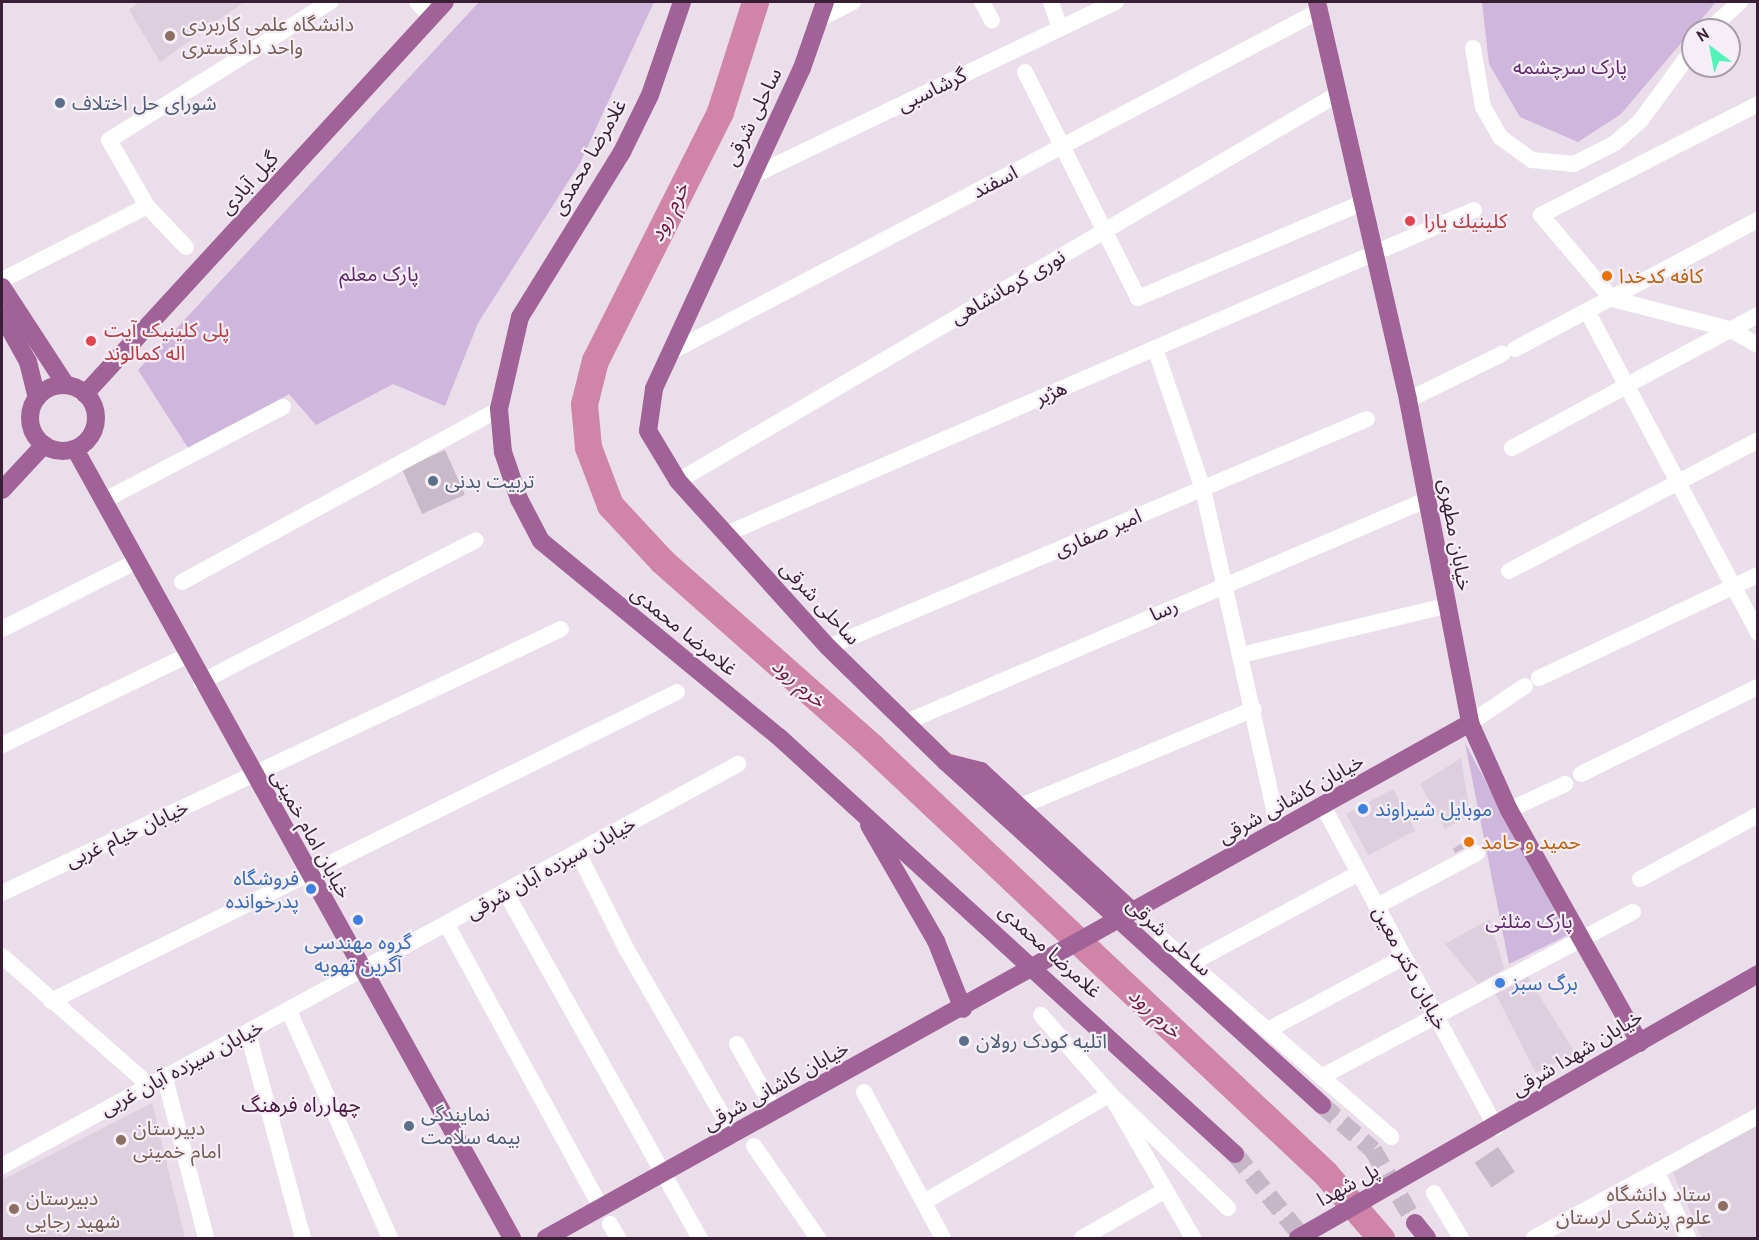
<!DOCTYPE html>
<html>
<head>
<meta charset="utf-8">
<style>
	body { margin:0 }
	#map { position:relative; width:1759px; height:1240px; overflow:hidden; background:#e9deea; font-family:"PT Sans","Noto Sans Arabic",sans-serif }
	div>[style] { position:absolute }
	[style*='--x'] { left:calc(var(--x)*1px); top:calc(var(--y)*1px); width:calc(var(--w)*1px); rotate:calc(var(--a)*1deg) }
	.built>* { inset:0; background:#ddcfdd; transform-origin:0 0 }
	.green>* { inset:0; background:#cfb6dc }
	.river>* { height:27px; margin:-13.5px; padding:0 13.5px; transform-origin:13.5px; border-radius:13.5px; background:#d084a7 }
	.building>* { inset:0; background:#c9baca; transform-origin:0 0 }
	.major-tunnel>* { height:18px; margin-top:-9px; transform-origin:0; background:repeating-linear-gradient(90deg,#c6b8c6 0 18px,transparent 0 27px) }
	.minor>* { height:16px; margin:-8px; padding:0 8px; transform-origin:8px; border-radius:8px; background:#fff }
	.major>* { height:18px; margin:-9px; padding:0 9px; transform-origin:9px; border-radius:9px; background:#a06297 }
	.major>.ring { margin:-9px; padding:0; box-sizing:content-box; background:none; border:18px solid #a06297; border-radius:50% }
	.dots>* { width:16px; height:16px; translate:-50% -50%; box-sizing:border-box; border:3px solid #f6eef6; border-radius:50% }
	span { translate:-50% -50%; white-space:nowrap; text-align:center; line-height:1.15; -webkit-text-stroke:4.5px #f6eef6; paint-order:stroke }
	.education-label { font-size:20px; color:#785e54 }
	.left { translate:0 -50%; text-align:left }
	.right { translate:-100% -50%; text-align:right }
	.park-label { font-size:20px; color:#602970 }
	.street-label { font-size:20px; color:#391f36 }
	.service-label { font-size:20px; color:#4e5e75 }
	.health-label { font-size:20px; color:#be3a42 }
	.food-label { font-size:20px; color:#c56008 }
	.shop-label { font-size:20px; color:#366cbe }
	.water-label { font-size:21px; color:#751a42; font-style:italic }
	.neighbourhood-label { font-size:21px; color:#4b1b44 }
	.frame { position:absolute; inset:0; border:3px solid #391f36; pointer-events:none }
	.north { position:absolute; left:1681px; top:18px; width:60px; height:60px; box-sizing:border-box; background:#f6eef6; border:2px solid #aa9ba9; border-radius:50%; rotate:328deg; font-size:16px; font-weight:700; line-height:24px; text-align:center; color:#391f36 }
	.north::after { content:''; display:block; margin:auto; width:21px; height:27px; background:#52f3b9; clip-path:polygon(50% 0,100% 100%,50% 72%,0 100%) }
</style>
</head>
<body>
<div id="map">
	<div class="built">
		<i style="clip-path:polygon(139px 2px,244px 2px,160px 62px,129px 10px)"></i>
		<i style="clip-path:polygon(1461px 758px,1470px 814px,1445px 829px,1420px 784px)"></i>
		<i style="left:1393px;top:789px;width:47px;height:53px;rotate:62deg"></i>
		<i style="clip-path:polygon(1490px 919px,1504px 969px,1478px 984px,1445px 944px)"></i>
		<i style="clip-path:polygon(1526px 974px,1575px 1053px,1536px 1073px,1494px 991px)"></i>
		<i style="clip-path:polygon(152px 1103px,185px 1238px,2px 1238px,2px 1180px)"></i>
		<i style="clip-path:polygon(1757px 1121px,1757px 1238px,1702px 1238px,1673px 1173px)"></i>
	</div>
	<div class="green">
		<i style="clip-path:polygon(479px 2px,654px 2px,580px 163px,478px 323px,445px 406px,393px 384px,316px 425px,289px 394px,190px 451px,138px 370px)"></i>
		<i style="clip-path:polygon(1482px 2px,1716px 2px,1621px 114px,1578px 142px,1520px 117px,1489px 64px)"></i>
		<i style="clip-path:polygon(1465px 743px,1568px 935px,1509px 964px)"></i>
	</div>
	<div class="river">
		<i style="--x:755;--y:2;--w:115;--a:107.7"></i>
		<i style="--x:720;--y:112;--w:278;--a:116.7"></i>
		<i style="--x:595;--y:360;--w:45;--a:104"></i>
		<i style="--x:584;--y:404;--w:43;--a:84.7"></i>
		<i style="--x:588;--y:447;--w:62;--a:69.2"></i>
		<i style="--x:610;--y:505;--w:76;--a:47.1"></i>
		<i style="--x:662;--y:561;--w:281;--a:41.5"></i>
		<i style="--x:872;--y:747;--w:622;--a:43.24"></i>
		<i style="--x:1325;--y:1173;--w:86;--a:49.3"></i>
	</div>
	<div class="building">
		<i style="left:445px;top:450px;width:49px;height:47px;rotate:66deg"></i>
		<i style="clip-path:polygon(1474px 835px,1475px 843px,1455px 853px,1453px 849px)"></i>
		<i style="left:1498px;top:1147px;width:30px;height:28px;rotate:56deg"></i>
	</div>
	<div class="major-tunnel">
		<i style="--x:1322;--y:1105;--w:68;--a:41.4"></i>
		<i style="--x:1373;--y:1150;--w:84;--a:60.1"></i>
		<i style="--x:1235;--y:1154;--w:108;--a:51"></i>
	</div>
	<div class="minor">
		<i style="--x:417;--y:2;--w:21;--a:47"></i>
		<i style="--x:982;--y:2;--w:21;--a:62"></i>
		<i style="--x:1051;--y:2;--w:28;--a:71"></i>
		<i style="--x:823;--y:17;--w:34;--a:-27"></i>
		<i style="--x:1709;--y:30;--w:42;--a:-42.1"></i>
		<i style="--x:1473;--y:48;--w:60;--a:80.4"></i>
		<i style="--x:1483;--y:107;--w:34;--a:60"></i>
		<i style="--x:1500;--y:137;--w:39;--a:36"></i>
		<i style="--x:1532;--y:160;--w:42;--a:5.4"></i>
		<i style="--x:1574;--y:164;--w:46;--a:-27.1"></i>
		<i style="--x:1615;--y:143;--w:35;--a:-41"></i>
		<i style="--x:1641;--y:120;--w:88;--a:-53.8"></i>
		<i style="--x:1025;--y:72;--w:253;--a:63.4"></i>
		<i style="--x:1138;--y:298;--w:246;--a:-23"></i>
		<i style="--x:1758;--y:104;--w:244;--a:152.9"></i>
		<i style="--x:1541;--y:215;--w:110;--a:49.8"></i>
		<i style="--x:1612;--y:299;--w:121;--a:14.4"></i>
		<i style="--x:1729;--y:329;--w:33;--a:29"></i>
		<i style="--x:748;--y:178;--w:408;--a:-25.6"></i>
		<i style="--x:186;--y:247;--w:57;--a:-133.6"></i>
		<i style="--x:147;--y:206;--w:76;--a:-119.9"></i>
		<i style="--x:109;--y:140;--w:261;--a:-32"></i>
		<i style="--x:2;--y:280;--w:163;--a:-27"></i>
		<i style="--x:1587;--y:311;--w:365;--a:62"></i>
		<i style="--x:1155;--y:348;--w:149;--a:71.2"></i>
		<i style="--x:1203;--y:489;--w:350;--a:77.5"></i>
		<i style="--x:1515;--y:349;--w:275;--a:-28"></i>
		<i style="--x:671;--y:352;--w:732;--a:-27.75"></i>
		<i style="--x:1633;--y:382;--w:142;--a:-28.2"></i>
		<i style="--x:1408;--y:400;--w:105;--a:-26.1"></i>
		<i style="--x:1512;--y:448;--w:132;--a:-28.5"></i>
		<i style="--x:678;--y:481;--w:765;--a:-30.39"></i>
		<i style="--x:103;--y:501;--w:203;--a:-27.6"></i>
		<i style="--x:726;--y:534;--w:815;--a:-23.42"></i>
		<i style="--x:1509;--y:571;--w:281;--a:-27.7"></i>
		<i style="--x:182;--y:582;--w:361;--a:-28.6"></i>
		<i style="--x:2;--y:629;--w:149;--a:-26.7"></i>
		<i style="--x:828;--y:647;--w:585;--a:-22.93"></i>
		<i style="--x:1241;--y:655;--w:210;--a:-13.5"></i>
		<i style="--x:1539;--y:678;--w:242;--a:-25.2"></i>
		<i style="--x:201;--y:682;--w:309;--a:-27.3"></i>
		<i style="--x:904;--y:723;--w:568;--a:-23.13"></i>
		<i style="--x:1470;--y:723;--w:66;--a:-33.9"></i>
		<i style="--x:2;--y:745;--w:204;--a:-25.8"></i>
		<i style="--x:1581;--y:774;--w:197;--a:-26.2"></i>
		<i style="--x:1021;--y:806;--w:252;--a:-22.6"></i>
		<i style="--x:1324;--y:808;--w:363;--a:61.7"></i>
		<i style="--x:1509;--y:810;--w:62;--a:-24.9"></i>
		<i style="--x:578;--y:853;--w:109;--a:63.2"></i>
		<i style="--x:627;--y:950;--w:214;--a:60"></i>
		<i style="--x:1640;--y:879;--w:134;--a:-28.5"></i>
		<i style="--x:2;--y:893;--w:618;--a:-25.28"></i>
		<i style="--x:506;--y:893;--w:396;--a:60.7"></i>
		<i style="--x:1377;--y:906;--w:113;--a:-27.9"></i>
		<i style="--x:447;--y:925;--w:322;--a:61.4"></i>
		<i style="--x:1162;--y:939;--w:303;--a:40.8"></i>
		<i style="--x:2;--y:956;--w:197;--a:41.3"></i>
		<i style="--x:1190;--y:964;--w:192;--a:-28.3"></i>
		<i style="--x:51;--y:1001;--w:698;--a:-26.27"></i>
		<i style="--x:289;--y:1011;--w:248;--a:66"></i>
		<i style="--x:1041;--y:1015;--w:105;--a:48.9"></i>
		<i style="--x:1110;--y:1094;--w:164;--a:44"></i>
		<i style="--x:1268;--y:1030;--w:154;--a:-28.2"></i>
		<i style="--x:248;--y:1033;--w:212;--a:75"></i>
		<i style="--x:737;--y:1044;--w:78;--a:60.8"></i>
		<i style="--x:1321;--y:1077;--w:353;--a:-27.9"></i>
		<i style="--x:165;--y:1078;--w:165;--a:75.6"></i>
		<i style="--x:864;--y:1092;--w:166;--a:61.6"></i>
		<i style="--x:754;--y:1146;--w:112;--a:55.2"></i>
		<i style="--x:2;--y:1166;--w:839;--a:-28.64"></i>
		<i style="--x:1657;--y:1173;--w:72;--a:64.5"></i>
		<i style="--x:1434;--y:1193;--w:52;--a:59"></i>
		<i style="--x:924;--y:1202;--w:215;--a:-30.1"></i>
		<i style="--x:1110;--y:1094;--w:166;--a:60"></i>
		<i style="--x:610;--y:1224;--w:16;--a:60"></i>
		<i style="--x:1082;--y:1238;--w:95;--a:-29.8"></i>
		<i style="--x:1534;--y:1238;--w:255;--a:-28.6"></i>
	</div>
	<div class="major">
		<i style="--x:682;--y:2;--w:98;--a:109"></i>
		<i style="--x:650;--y:95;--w:64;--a:116.2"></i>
		<i style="--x:622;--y:152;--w:194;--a:121.7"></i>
		<i style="--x:520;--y:317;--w:94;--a:102.9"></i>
		<i style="--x:499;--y:409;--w:43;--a:84.7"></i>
		<i style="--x:503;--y:452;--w:50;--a:71.2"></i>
		<i style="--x:519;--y:499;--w:47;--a:62.4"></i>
		<i style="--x:541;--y:541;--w:308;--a:39.5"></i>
		<i style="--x:779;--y:737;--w:618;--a:42.44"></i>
		<i style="--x:825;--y:2;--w:70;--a:109.2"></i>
		<i style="--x:802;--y:68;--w:353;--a:114.8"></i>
		<i style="--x:654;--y:389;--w:42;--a:98.1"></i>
		<i style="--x:648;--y:431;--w:58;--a:59"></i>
		<i style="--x:678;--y:481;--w:224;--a:47.9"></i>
		<i style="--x:828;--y:647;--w:165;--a:44.3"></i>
		<i style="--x:946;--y:762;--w:509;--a:42.37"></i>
		<i style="--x:1317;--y:2;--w:408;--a:77.1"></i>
		<i style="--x:1408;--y:400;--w:329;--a:79.1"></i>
		<i style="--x:1470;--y:723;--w:95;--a:65.9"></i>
		<i style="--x:1509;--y:810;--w:267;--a:60.7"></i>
		<i style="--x:2;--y:287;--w:117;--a:56.9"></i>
		<i style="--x:2;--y:315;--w:54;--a:61"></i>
		<i style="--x:28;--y:362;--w:37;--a:76"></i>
		<i class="ring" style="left:30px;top:385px;width:48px;height:48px"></i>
		<i style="--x:85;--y:394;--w:532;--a:-47.44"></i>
		<i style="--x:75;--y:449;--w:902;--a:61.02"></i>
		<i style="--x:2;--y:490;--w:62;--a:-47"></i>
		<i style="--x:949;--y:763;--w:33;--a:14"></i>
		<i style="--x:981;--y:771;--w:207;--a:42.8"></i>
		<i style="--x:869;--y:825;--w:134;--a:60"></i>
		<i style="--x:936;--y:941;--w:73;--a:68.3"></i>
		<i style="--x:1415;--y:1223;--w:19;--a:51"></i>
		<i style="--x:546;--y:1238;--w:1058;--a:-29.13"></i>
		<i style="--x:1298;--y:1238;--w:530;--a:-29.85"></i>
	</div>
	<div class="dots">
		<i style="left:170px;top:36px;background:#8d6e63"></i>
		<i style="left:60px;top:103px;background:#5c6f8a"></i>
		<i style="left:1410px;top:221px;background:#e0444e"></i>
		<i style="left:1607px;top:276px;background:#e8710a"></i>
		<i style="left:91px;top:341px;background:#e0444e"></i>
		<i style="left:433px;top:481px;background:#5c6f8a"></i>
		<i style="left:1363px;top:809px;background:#3f7fe0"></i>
		<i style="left:1469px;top:842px;background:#e8710a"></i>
		<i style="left:311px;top:889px;background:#3f7fe0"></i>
		<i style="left:358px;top:920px;background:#3f7fe0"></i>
		<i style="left:1500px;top:983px;background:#3f7fe0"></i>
		<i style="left:964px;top:1041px;background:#5c6f8a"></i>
		<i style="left:409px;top:1126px;background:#5c6f8a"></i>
		<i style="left:121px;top:1140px;background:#8d6e63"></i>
		<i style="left:1723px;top:1206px;background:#8d6e63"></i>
		<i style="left:14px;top:1209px;background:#8d6e63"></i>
	</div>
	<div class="education-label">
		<span class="left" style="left:182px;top:36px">دانشگاه علمی کاربردی<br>واحد دادگستری</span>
		<span class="left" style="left:133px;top:1140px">دبیرستان<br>امام خمینی</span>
		<span class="right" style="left:1711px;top:1206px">ستاد دانشگاه<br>علوم پزشکی لرستان</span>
		<span class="left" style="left:26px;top:1210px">دبیرستان<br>شهید رجایی</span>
	</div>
	<div class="park-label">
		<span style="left:1570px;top:67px">پارک سرچشمه</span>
		<span style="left:379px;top:274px">پارک معلم</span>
		<span style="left:1529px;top:921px">پارک مثلثی</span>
	</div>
	<div class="street-label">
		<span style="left:932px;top:90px;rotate:-26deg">گرشاسبی</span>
		<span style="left:753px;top:117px;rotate:-64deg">ساحلی شرقی</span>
		<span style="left:589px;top:157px;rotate:-60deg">غلامرضا محمدی</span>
		<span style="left:995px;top:182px;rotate:-27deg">اسفند</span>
		<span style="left:249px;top:183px;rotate:-48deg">گیل آبادی</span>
		<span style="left:1008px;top:287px;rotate:-30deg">نوری کرمانشاهی</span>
		<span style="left:1051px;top:393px;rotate:-23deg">هژبر</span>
		<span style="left:1098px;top:533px;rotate:-23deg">امیر صفاری</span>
		<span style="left:1455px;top:535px;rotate:80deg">خیابان مطهری</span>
		<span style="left:820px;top:603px;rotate:47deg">ساحلی شرقی</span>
		<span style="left:1164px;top:610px;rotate:-24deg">رسا</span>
		<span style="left:684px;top:631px;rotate:39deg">غلامرضا محمدی</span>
		<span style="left:1291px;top:799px;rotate:-29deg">خیابان کاشانی شرقی</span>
		<span style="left:127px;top:834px;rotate:-25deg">خیابان خیام غربی</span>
		<span style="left:311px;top:834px;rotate:61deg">خیابان امام خمینی</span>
		<span style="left:551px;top:868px;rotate:-29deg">خیابان سیزده آبان شرقی</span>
		<span style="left:1169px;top:937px;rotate:42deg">ساحلی شرقی</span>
		<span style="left:1050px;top:951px;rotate:42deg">غلامرضا محمدی</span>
		<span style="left:1410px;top:968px;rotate:62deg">خیابان دکتر معین</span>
		<span style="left:1577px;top:1053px;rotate:-31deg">خیابان شهدا شرقی</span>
		<span style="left:182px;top:1068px;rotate:-28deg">خیابان سیزده آبان غربی</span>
		<span style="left:776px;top:1086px;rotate:-29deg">خیابان کاشانی شرقی</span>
		<span style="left:1348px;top:1185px;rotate:-29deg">پل شهدا</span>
	</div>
	<div class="service-label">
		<span class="left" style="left:72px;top:103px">شورای حل اختلاف</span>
		<span class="left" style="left:445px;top:481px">تربیت بدنی</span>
		<span class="left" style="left:976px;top:1041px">اتلیه کودک رولان</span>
		<span class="left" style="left:421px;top:1126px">نمایندگی<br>بیمه سلامت</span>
	</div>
	<div class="health-label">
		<span class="left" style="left:1424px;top:221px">كلينيك يارا</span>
		<span class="left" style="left:104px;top:342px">پلی کلینیک آیت<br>اله کمالوند</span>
	</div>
	<div class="food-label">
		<span class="left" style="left:1619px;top:276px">کافه کدخدا</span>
		<span class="left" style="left:1481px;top:842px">حمید و حامد</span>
	</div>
	<div class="shop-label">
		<span class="left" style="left:1375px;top:809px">موبایل شیراوند</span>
		<span class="right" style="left:299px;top:890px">فروشگاه<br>پدرخوانده</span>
		<span style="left:358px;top:954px">گروه مهندسی<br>آگرین تهویه</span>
		<span class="left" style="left:1512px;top:983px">برگ سبز</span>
	</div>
	<div class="water-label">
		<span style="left:669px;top:212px;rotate:-63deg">خرم رود</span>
		<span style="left:799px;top:683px;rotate:41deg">خرم رود</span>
		<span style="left:1155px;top:1013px;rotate:43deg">خرم رود</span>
	</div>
	<div class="neighbourhood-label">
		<span style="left:301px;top:1105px">چهارراه فرهنگ</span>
	</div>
	<div class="frame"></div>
	<div class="north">N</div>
</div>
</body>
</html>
